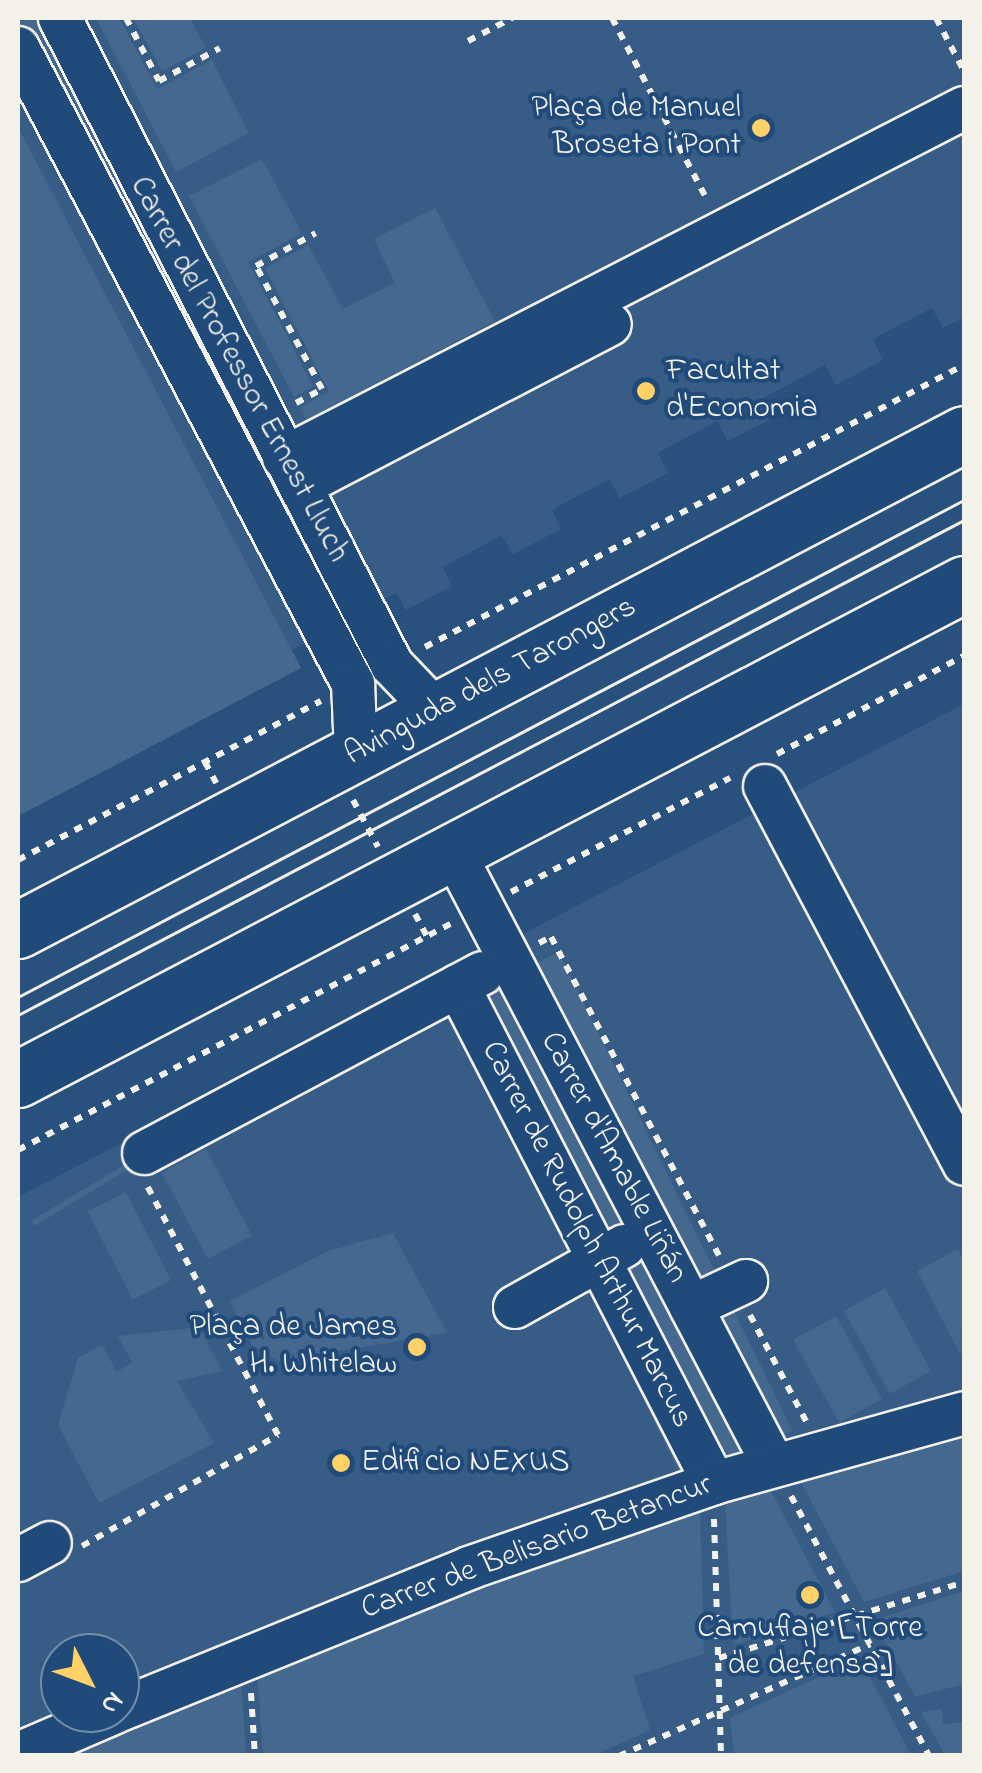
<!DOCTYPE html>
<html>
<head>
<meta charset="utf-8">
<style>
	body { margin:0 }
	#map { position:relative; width:982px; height:1773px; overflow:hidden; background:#28517e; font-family:"Indie Flower",sans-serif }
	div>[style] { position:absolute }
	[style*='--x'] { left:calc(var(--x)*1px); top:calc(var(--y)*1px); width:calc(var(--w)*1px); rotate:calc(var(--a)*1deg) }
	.built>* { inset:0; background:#375d86 }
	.green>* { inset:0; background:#45688e; transform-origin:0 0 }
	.path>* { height:6px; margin-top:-3px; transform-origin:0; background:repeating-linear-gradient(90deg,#f4f1e8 0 8px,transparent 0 16px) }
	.roads { filter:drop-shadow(2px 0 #f4f1e8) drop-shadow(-2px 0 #f4f1e8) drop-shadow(0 2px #f4f1e8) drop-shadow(0 -2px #f4f1e8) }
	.minor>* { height:42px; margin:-21px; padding:0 21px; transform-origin:21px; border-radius:21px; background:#1f4a7a }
	.major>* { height:55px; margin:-27.5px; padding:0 27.5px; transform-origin:27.5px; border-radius:27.5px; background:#1f4a7a }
	.tram>* { height:2.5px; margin:-1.25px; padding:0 1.25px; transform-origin:1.25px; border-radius:1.25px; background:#f4f1e8 }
	.dots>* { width:28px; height:28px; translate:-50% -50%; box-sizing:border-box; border:5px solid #1f4a7a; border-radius:50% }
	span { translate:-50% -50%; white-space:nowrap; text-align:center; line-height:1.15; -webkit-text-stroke:8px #1f4a7a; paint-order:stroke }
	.poi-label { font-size:32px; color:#f4f1e8 }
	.right { translate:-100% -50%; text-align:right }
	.left { translate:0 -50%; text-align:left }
	.street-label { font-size:32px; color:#f4f1e8 }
	.frame { position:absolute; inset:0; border:20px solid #f4f1e8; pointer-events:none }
	.north { position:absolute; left:40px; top:1633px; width:100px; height:100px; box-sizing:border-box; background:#1f4a7a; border:2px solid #748da6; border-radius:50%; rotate:132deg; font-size:28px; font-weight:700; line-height:40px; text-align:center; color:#f4f1e8 }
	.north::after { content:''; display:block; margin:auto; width:35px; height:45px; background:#ffd166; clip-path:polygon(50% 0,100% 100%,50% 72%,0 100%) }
</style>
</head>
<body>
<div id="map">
	<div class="built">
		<i style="clip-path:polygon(18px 18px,964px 18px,964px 317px,943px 328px,932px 308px,873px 339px,883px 360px,836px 385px,825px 365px,765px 397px,775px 417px,728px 441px,717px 421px,658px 453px,668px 473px,620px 498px,609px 479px,552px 510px,561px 529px,513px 554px,502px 535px,443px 567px,452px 586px,406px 610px,396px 593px,292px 650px,301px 668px,18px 816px)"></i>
		<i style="clip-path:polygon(evenodd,964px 704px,964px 1755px,18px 1756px,18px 1197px,964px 704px,60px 1653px,120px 1653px,120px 1713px,60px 1713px,60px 1653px)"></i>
	</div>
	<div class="green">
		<i style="clip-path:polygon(18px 18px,44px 18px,217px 346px,193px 359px)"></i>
		<i style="clip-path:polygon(96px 18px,119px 18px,157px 89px,212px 60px,249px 133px,176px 172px)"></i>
		<i style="clip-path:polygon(133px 18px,190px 18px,206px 48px,162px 71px)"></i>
		<i style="clip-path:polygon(18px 127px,301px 668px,18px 816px)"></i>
		<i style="clip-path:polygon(262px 159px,302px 233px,248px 262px,313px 386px,294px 397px,189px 196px)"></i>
		<i style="clip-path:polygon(435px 208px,495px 321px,306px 420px,300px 408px,329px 391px,265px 268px,308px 245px,343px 309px,395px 283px,374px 239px)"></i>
		<i style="left:559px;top:952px;width:533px;height:120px;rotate:64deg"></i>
		<i style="left:422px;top:986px;width:6px;height:456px;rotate:59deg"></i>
		<i style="left:206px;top:1149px;width:98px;height:50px;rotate:62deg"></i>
		<i style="left:126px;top:1192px;width:99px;height:43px;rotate:63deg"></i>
		<i style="clip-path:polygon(393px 1233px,447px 1333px,279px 1361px,253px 1346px,230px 1301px,328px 1251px)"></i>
		<i style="clip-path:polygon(958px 1249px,964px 1261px,961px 1356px,917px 1271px)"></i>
		<i style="left:885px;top:1288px;width:95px;height:47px;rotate:61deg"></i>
		<i style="left:836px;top:1316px;width:95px;height:49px;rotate:61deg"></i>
		<i style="clip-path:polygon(199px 1327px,222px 1371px,177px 1381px,214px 1443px,99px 1503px,58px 1425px,78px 1358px,102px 1345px,117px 1372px,132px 1362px,118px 1336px)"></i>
		<i style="clip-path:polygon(964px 1433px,964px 1571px,864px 1602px,799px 1478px)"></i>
		<i style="clip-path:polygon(769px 1487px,835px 1612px,733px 1645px,725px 1501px)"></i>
		<i style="clip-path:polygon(700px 1510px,704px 1654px,633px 1676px,650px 1730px,595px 1755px,263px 1755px,257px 1670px)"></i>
		<i style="clip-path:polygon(964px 1591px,964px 1684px,915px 1697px,874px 1620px)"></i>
		<i style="clip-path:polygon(860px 1658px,911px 1755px,734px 1755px,730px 1718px)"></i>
		<i style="clip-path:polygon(241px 1676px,246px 1755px,54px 1755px)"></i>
		<i style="clip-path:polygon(942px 1709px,943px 1724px,964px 1722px,964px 1755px,945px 1755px,921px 1712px)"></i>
	</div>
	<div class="path">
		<i style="--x:126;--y:18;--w:71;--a:62.4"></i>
		<i style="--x:159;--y:81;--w:69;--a:-28.4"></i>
		<i style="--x:612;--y:18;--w:205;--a:62.4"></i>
		<i style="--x:936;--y:18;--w:60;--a:62.2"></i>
		<i style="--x:468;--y:41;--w:50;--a:-27.6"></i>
		<i style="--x:296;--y:403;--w:30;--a:-28"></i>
		<i style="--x:322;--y:389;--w:140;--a:-118.2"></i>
		<i style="--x:256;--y:266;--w:68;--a:-28.8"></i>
		<i style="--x:425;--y:647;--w:608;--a:-27.62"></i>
		<i style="--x:777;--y:754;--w:211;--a:-27.7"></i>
		<i style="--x:205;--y:762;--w:24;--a:62"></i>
		<i style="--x:353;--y:800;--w:53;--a:62"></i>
		<i style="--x:18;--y:860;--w:342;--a:-27.7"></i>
		<i style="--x:511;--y:892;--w:247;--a:-27.5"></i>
		<i style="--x:415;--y:914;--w:26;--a:62"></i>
		<i style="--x:539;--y:943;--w:13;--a:-27"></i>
		<i style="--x:551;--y:937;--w:360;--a:62.2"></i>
		<i style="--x:18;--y:1150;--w:488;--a:-27.6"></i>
		<i style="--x:750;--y:1315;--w:122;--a:62.2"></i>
		<i style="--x:791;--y:1496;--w:294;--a:62"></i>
		<i style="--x:714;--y:1519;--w:237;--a:88.3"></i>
		<i style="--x:82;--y:1546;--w:225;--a:-29.5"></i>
		<i style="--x:278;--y:1435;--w:282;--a:-117.7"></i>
		<i style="--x:719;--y:1658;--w:257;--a:-17.2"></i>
		<i style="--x:251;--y:1693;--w:63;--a:86.4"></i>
		<i style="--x:619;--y:1756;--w:275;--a:-24"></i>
	</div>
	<div class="roads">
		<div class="minor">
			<i style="--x:60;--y:18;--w:727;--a:62.84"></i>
			<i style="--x:392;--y:665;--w:64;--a:46.3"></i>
			<i style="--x:18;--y:48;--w:719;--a:62.22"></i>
			<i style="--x:353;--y:684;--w:69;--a:87.5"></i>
			<i style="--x:284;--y:458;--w:765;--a:-27.24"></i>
			<i style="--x:301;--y:485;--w:348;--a:-27.5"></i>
			<i style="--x:765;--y:786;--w:427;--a:62.2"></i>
			<i style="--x:453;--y:851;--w:691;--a:62.43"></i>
			<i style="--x:458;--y:986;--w:559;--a:62.75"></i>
			<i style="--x:144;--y:1153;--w:383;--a:-28"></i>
			<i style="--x:515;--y:1307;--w:125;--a:-29.2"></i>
			<i style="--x:691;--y:1307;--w:61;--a:-25.3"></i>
			<i style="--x:18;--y:1560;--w:36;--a:-28"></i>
			<i style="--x:120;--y:1710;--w:377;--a:-22.1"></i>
			<i style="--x:469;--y:1568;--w:259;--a:-19.1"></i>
			<i style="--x:714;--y:1483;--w:260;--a:-15.6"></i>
			<i style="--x:18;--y:1754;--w:103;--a:-23.3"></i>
		</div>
		<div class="major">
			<i style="--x:18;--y:930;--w:1068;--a:-27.67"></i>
			<i style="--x:18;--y:1079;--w:1068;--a:-27.62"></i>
		</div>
	</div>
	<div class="tram">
		<i style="--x:18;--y:997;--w:1069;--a:-27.72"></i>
		<i style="--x:18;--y:1015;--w:1068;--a:-27.62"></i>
	</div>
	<div class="dots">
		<i style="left:761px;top:128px;background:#ffd166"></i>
		<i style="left:646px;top:391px;background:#ffd166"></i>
		<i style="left:417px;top:1347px;background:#ffd166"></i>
		<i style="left:341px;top:1463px;background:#ffd166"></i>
		<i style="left:810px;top:1595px;background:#ffd166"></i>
	</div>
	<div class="poi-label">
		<span class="right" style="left:741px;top:128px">Plaça de Manuel<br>Broseta i Pont</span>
		<span class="left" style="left:666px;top:391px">Facultat<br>d'Economia</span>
		<span class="right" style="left:397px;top:1347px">Plaça de James<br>H. Whitelaw</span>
		<span class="left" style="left:361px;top:1463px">Edificio NEXUS</span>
		<span style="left:810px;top:1648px">Camuflaje [Torre<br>de defensa]</span>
	</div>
	<div class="street-label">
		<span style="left:238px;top:370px;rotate:62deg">Carrer del Professor Ernest Lluch</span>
		<span style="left:491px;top:682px;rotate:-28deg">Avinguda dels Tarongers</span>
		<span style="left:613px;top:1158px;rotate:62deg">Carrer d'Amable Liñán</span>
		<span style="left:586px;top:1235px;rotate:63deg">Carrer de Rudolph Arthur Marcus</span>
		<span style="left:537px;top:1548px;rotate:-20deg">Carrer de Belisario Betancur</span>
	</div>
	<div class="frame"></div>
	<div class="north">N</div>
</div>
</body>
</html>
